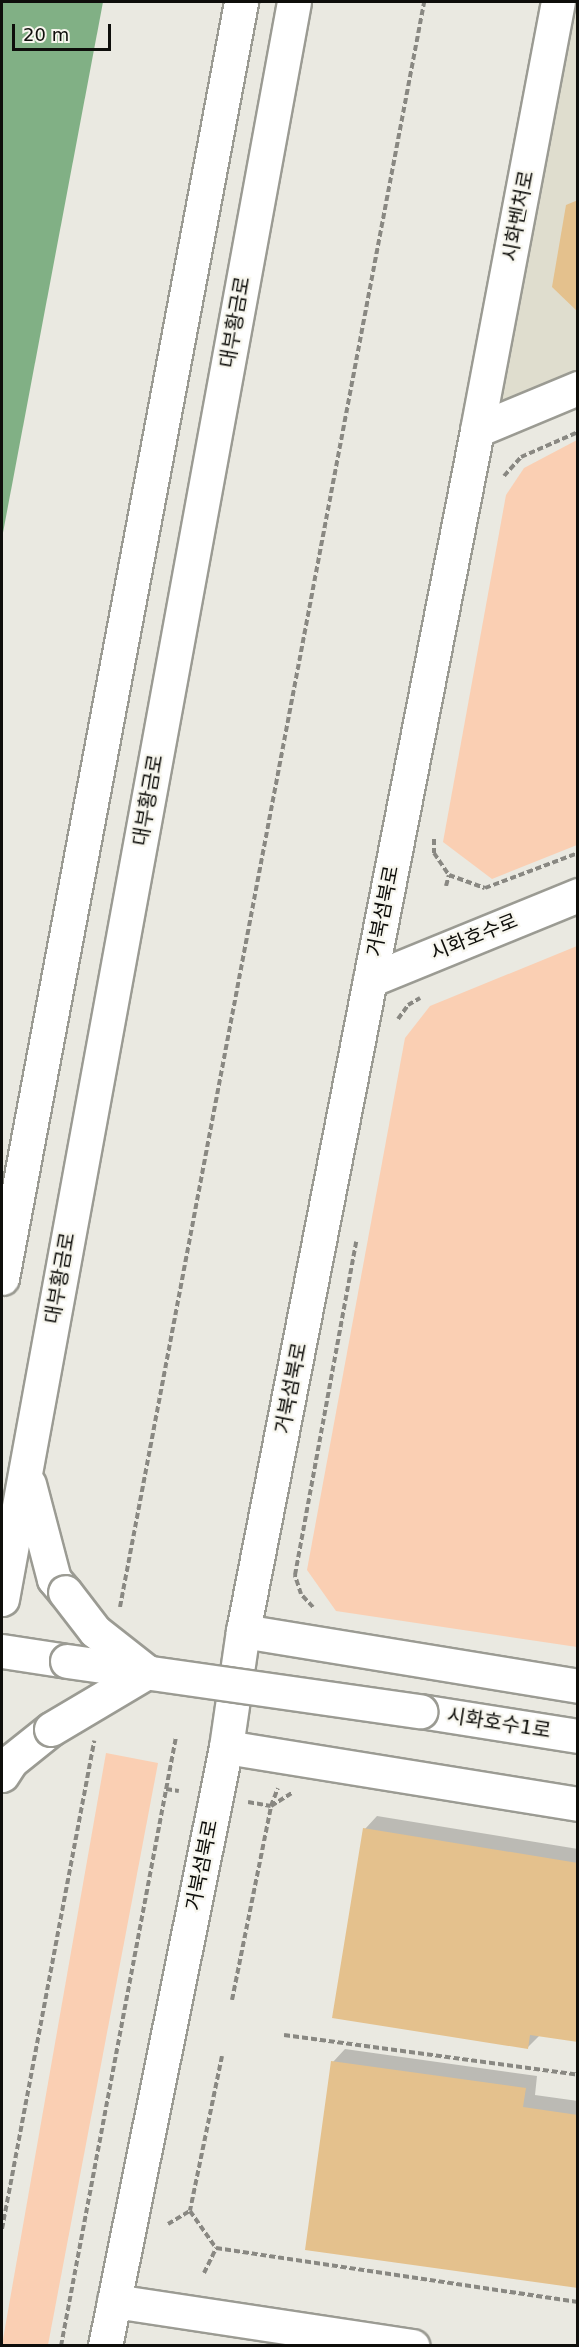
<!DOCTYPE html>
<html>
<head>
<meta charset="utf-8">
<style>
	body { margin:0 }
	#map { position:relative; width:579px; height:2347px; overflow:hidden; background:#eae9e1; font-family:"DejaVu Sans","Noto Sans KR",sans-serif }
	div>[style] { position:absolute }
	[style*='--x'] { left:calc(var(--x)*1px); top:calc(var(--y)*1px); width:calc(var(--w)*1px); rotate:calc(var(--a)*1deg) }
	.built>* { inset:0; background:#dfddce }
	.green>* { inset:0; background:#facfb3 }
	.water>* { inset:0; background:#81b085 }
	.shadow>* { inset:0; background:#0003 }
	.building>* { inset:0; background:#e4c18d }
	.path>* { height:4px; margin-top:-2px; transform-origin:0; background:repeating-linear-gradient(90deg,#898882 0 6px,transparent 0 9px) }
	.roads { filter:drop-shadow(2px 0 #9b9b93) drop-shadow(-2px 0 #9b9b93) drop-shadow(0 2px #9b9b93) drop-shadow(0 -2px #9b9b93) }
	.street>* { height:33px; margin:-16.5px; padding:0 16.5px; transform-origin:16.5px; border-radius:16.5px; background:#fff }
	.secondary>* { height:33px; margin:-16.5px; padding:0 16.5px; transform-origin:16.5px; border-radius:16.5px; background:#fff }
	.bridges { filter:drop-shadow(2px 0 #9b9b93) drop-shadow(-2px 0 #9b9b93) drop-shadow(0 2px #9b9b93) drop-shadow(0 -2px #9b9b93) }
	.secondary-bridge>* { height:33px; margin:-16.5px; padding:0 16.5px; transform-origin:16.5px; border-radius:16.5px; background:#fff }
	span { translate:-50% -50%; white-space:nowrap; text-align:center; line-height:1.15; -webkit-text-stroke:4.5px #f7f6ee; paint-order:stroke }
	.street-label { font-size:20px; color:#0e0e0b }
	.frame { position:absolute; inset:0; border:3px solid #0e0e0b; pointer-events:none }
	.scale { position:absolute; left:12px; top:24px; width:99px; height:27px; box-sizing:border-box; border:3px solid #0e0e0b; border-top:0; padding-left:8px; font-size:18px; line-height:21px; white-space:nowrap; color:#0e0e0b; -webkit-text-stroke:4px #f7f6ee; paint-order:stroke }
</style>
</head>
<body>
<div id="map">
	<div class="built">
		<i style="clip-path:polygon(558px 2px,577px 2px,577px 388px,477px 430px)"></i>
	</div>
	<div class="green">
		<i style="clip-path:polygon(577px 440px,577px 845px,492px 879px,443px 842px,506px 495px,524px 468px)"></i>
		<i style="clip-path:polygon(577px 946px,577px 1647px,336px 1611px,307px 1570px,405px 1038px,430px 1006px)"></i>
		<i style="clip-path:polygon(106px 1753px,158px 1763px,48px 2345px,2px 2345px)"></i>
	</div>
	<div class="water">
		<i style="clip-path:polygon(2px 2px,103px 2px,2px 538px)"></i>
	</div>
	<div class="shadow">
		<i style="clip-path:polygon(377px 1816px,578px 1849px,578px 2041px,540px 2035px,528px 2047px,365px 1829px)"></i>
		<i style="clip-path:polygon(345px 2049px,537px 2076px,535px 2095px,578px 2101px,578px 2287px,333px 2062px)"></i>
	</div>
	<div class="building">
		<i style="clip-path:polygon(578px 200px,578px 312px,552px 287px,566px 205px)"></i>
		<i style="clip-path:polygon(363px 1828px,578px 1863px,578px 2042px,530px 2035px,528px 2049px,332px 2018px)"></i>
		<i style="clip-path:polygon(331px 2061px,526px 2088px,523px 2107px,578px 2115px,578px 2288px,305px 2250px)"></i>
	</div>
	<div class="path">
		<i style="--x:504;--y:476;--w:25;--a:-48"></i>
		<i style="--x:521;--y:457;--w:62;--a:-23.7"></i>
		<i style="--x:434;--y:839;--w:14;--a:90"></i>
		<i style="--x:434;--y:853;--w:27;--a:56"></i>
		<i style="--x:449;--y:875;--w:38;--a:20"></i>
		<i style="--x:485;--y:888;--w:99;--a:-20.6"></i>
		<i style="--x:446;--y:886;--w:11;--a:-75"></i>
		<i style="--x:398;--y:1019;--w:17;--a:-54"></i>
		<i style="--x:408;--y:1005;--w:14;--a:-30"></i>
		<i style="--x:120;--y:1607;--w:1634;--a:-79.27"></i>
		<i style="--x:313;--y:1607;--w:18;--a:-133"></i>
		<i style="--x:301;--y:1594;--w:20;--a:-108"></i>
		<i style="--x:295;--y:1575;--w:339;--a:-79.6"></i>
		<i style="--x:166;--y:1789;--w:13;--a:9"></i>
		<i style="--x:248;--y:1802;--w:23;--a:10"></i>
		<i style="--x:271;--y:1806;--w:19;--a:-69"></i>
		<i style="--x:232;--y:2000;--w:198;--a:-78.6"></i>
		<i style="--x:271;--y:1806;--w:26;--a:-32"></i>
		<i style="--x:284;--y:2035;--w:297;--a:7.7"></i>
		<i style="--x:222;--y:2056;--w:158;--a:101.7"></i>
		<i style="--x:190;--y:2211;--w:45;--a:54.9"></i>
		<i style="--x:216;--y:2248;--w:366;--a:8.5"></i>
		<i style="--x:168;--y:2224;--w:26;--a:-31"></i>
		<i style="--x:2;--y:2229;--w:497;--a:-79.3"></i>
		<i style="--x:204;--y:2273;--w:28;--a:-64"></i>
		<i style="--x:61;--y:2346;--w:620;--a:-79.31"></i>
	</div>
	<div class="roads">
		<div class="street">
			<i style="--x:114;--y:2301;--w:302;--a:8.6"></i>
			<i style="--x:105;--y:2346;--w:611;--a:-78.58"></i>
			<i style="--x:226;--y:1747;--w:117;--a:-81.7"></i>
			<i style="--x:243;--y:1631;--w:1224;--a:-78.97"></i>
		</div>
		<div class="secondary">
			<i style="--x:477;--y:430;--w:436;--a:-79.3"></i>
			<i style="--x:477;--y:430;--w:109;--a:-22.6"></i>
			<i style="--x:370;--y:980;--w:225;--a:-22.2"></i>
			<i style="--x:2;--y:1278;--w:1298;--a:-79.39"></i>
			<i style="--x:29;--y:1484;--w:98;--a:75.3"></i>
			<i style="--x:54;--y:1579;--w:17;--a:50"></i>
			<i style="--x:2;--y:1599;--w:1623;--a:-79.64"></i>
			<i style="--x:243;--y:1631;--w:339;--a:9.3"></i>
			<i style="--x:2;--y:1651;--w:66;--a:8.7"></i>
			<i style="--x:420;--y:1711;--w:160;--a:9"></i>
			<i style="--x:226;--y:1747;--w:357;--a:9.2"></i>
			<i style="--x:2;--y:1775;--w:17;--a:-57"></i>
			<i style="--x:11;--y:1761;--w:51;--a:-38.7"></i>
		</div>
	</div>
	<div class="bridges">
		<div class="secondary-bridge">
			<i style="--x:67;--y:1661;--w:357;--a:8.1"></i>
			<i style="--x:51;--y:1729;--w:112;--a:-30.7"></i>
			<i style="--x:147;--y:1672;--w:66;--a:-141.7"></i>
			<i style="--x:95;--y:1631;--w:49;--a:-127.6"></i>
		</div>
	</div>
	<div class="street-label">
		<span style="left:518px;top:216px;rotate:-79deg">시화벤처로</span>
		<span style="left:235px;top:322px;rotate:-80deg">대부황금로</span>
		<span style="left:148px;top:800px;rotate:-80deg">대부황금로</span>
		<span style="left:383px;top:911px;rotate:-79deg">거북섬북로</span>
		<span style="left:474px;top:937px;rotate:-22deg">시화호수로</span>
		<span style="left:60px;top:1278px;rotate:-80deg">대부황금로</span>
		<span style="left:291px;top:1388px;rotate:-79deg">거북섬북로</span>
		<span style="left:499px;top:1723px;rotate:9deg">시화호수1로</span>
		<span style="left:202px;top:1865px;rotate:-79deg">거북섬북로</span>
	</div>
	<div class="frame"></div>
	<div class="scale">20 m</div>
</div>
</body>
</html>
